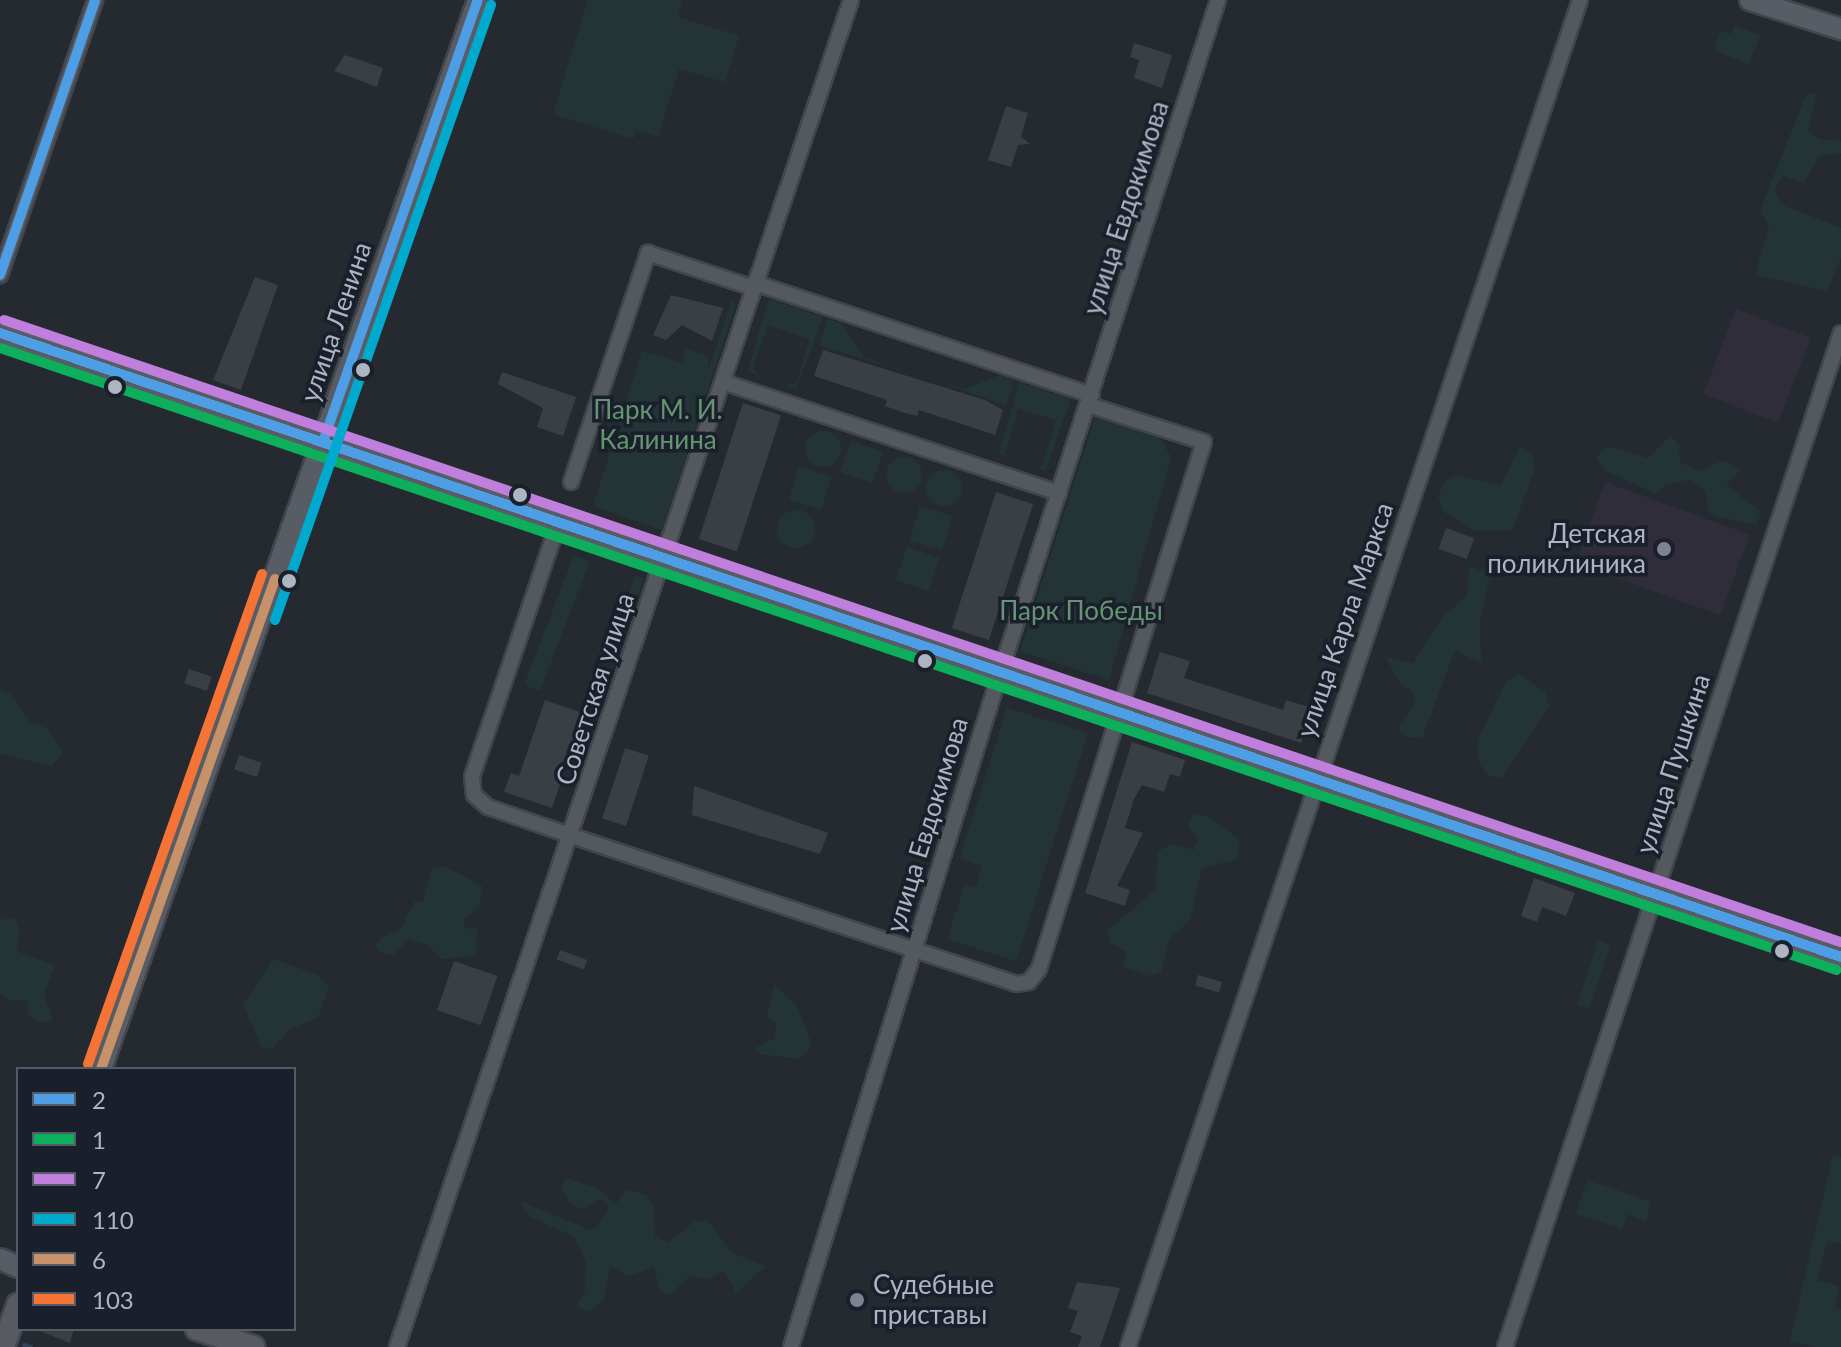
<!DOCTYPE html>
<html>
<head>
<meta charset="utf-8">
<style>
	body { margin:0 }
	#map { position:relative; width:1841px; height:1347px; overflow:hidden; background:#252a31; font-family:Lato,sans-serif }
	div>[style] { position:absolute }
	[style*='--x'] { left:calc(var(--x)*1px); top:calc(var(--y)*1px); width:calc(var(--w)*1px); rotate:calc(var(--a)*1deg) }
	.medical>* { inset:0; background:#2f2d3a; transform-origin:0 0 }
	.green>* { inset:0; background:#233437; transform-origin:0 0 }
	.round { border-radius:50% }
	.stream>* { height:4px; margin:-2px; padding:0 2px; transform-origin:2px; border-radius:2px; background:#324259 }
	.building>* { inset:0; background:#3a3f45; transform-origin:0 0 }
	.roads { filter:drop-shadow(2px 0 #42464c) drop-shadow(-2px 0 #42464c) drop-shadow(0 2px #42464c) drop-shadow(0 -2px #42464c) }
	.street>* { height:14px; margin:-7px; padding:0 7px; transform-origin:7px; border-radius:7px; background:#54585f }
	.secondary>* { height:20px; margin:-10px; padding:0 10px; transform-origin:10px; border-radius:10px; background:#585c64 }
	.primary>* { height:22px; margin:-11px; padding:0 11px; transform-origin:11px; border-radius:11px; background:#575b61 }
	.bus-1>* { height:10px; margin:-5px; padding:0 5px; transform-origin:5px; border-radius:5px; background:#4d9ee5 }
	.bus-2>* { height:10px; margin:-5px; padding:0 5px; transform-origin:5px; border-radius:5px; background:#0daf5c }
	.bus-3>* { height:10px; margin:-5px; padding:0 5px; transform-origin:5px; border-radius:5px; background:#c07fdc }
	.bus-4>* { height:10px; margin:-5px; padding:0 5px; transform-origin:5px; border-radius:5px; background:#00a9ce }
	.bus-5>* { height:10px; margin:-5px; padding:0 5px; transform-origin:5px; border-radius:5px; background:#c7916a }
	.bus-6>* { height:10px; margin:-5px; padding:0 5px; transform-origin:5px; border-radius:5px; background:#f57335 }
	.dots>* { width:22px; height:22px; translate:-50% -50%; box-sizing:border-box; border:4px solid #19202b; border-radius:50% }
	span { translate:-50% -50%; white-space:nowrap; text-align:center; line-height:1.15; -webkit-text-stroke:7px #19202b; paint-order:stroke }
	.street-label { font-size:26px; color:#adb5c3 }
	.park-label { font-size:26px; color:#669371 }
	.poi-label { font-size:26px; color:#adb5c3 }
	.right { translate:-100% -50%; text-align:right }
	.left { translate:0 -50%; text-align:left }
	.legend { position:absolute; left:16px; top:1067px; width:280px; height:264px; box-sizing:border-box; background:#19202b; border:2px solid #545c68; margin:0; padding:10px 14px; list-style:none; font-size:24px; color:#adb5c3 }
	.legend li { display:flex; align-items:center; gap:16px; height:40px }
	.legend b { width:40px; border:2px solid #545c68 }
</style>
</head>
<body>
<div id="map">
	<div class="medical">
		<i style="left:1736px;top:309px;width:80px;height:91px;rotate:21deg"></i>
		<i style="left:1605px;top:482px;width:154px;height:86px;rotate:20deg"></i>
	</div>
	<div class="green">
		<i style="clip-path:polygon(588px 0,683px 0,678px 17px,739px 36px,725px 82px,679px 69px,658px 137px,636px 130px,633px 139px,553px 114px)"></i>
		<i style="clip-path:polygon(1734px 25px,1761px 35px,1749px 64px,1714px 50px,1721px 31px,1731px 34px)"></i>
		<i style="clip-path:polygon(1807px 93px,1816px 94px,1808px 130px,1819px 139px,1841px 141px,1841px 153px,1819px 156px,1804px 183px,1782px 175px,1775px 191px,1782px 205px,1841px 228px,1841px 258px,1827px 291px,1755px 275px,1769px 226px,1760px 211px)"></i>
		<i style="clip-path:polygon(769px 299px,823px 317px,796px 390px,788px 384px,796px 383px,810px 339px,768px 325px,753px 368px,758px 375px,747px 372px)"></i>
		<i style="clip-path:polygon(732px 300px,735px 307px,662px 530px,593px 506px,642px 351px,682px 363px,686px 349px,708px 356px,708px 371px)"></i>
		<i style="clip-path:polygon(828px 319px,841px 323px,863px 356px,904px 372px,819px 345px)"></i>
		<i style="clip-path:polygon(922px 375px,965px 389px,1000px 375px,1014px 380px,1006px 406px)"></i>
		<i style="clip-path:polygon(1019px 382px,1071px 399px,1045px 471px,1037px 466px,1043px 465px,1056px 420px,1018px 409px,1005px 453px,1010px 455px,999px 455px)"></i>
		<i style="clip-path:polygon(1096px 414px,1159px 436px,1171px 457px,1109px 680px,1020px 651px)"></i>
		<i class="round" style="left:805px;top:431px;width:36px;height:36px"></i>
		<i style="clip-path:polygon(1670px 436px,1679px 445px,1680px 462px,1698px 471px,1724px 460px,1740px 470px,1726px 484px,1761px 513px,1756px 525px,1717px 516px,1709px 511px,1705px 491px,1689px 480px,1666px 484px,1657px 494px,1604px 470px,1596px 458px,1607px 446px,1648px 458px)"></i>
		<i style="left:851px;top:441px;width:34px;height:33px;rotate:19deg"></i>
		<i style="clip-path:polygon(1520px 446px,1533px 456px,1534px 471px,1512px 531px,1474px 531px,1444px 512px,1438px 496px,1445px 481px,1456px 475px,1501px 486px)"></i>
		<i class="round" style="left:886px;top:457px;width:36px;height:36px"></i>
		<i style="left:799px;top:467px;width:34px;height:34px;rotate:17deg"></i>
		<i class="round" style="left:926px;top:470px;width:36px;height:36px"></i>
		<i style="left:920px;top:506px;width:34px;height:36px;rotate:17deg"></i>
		<i class="round" style="left:777px;top:510px;width:38px;height:38px"></i>
		<i style="left:907px;top:547px;width:34px;height:35px;rotate:19deg"></i>
		<i style="left:574px;top:555px;width:17px;height:139px;rotate:21deg"></i>
		<i style="clip-path:polygon(1469px 566px,1490px 574px,1480px 621px,1481px 664px,1455px 650px,1422px 738px,1406px 737px,1398px 727px,1415px 704px,1414px 692px,1400px 684px,1386px 657px,1413px 663px,1445px 615px,1467px 596px)"></i>
		<i style="left:635px;top:576px;width:9px;height:71px;rotate:18deg"></i>
		<i style="clip-path:polygon(1520px 674px,1545px 692px,1549px 706px,1501px 778px,1487px 775px,1477px 759px,1479px 738px,1506px 681px)"></i>
		<i style="clip-path:polygon(0 690px,9px 693px,31px 723px,47px 728px,63px 752px,52px 766px,0 754px)"></i>
		<i style="clip-path:polygon(1007px 708px,1088px 733px,1016px 961px,947px 939px,965px 884px,976px 887px,982px 866px,960px 858px)"></i>
		<i style="clip-path:polygon(1193px 814px,1208px 816px,1239px 839px,1238px 859px,1202px 868px,1190px 920px,1170px 938px,1161px 972px,1149px 976px,1123px 967px,1127px 952px,1109px 942px,1108px 930px,1155px 890px,1158px 851px,1172px 844px,1194px 850px,1198px 840px,1188px 827px)"></i>
		<i style="clip-path:polygon(444px 866px,482px 886px,479px 907px,463px 920px,465px 928px,477px 929px,476px 956px,441px 959px,428px 945px,408px 938px,395px 954px,383px 954px,376px 947px,380px 939px,401px 928px,415px 901px,423px 902px,431px 869px)"></i>
		<i style="clip-path:polygon(14px 917px,20px 932px,16px 951px,55px 965px,44px 994px,53px 1021px,37px 1022px,28px 1013px,28px 1001px,10px 1000px,0 992px,0 920px)"></i>
		<i style="left:1598px;top:941px;width:13px;height:67px;rotate:18deg"></i>
		<i style="clip-path:polygon(273px 959px,316px 974px,329px 987px,318px 1017px,289px 1030px,273px 1048px,262px 1047px,243px 1005px)"></i>
		<i style="clip-path:polygon(774px 984px,797px 1006px,812px 1045px,800px 1059px,760px 1054px,755px 1048px,775px 1038px,776px 1024px,767px 1017px)"></i>
		<i style="clip-path:polygon(1833px 1155px,1841px 1157px,1841px 1244px,1827px 1241px,1817px 1280px,1839px 1286px,1834px 1307px,1841px 1309px,1841px 1347px,1816px 1347px,1790px 1341px)"></i>
		<i style="clip-path:polygon(566px 1178px,598px 1188px,615px 1205px,626px 1189px,646px 1195px,653px 1205px,655px 1236px,668px 1243px,695px 1221px,708px 1221px,732px 1253px,766px 1266px,736px 1293px,724px 1271px,708px 1279px,690px 1276px,669px 1295px,660px 1292px,654px 1267px,627px 1276px,610px 1265px,604px 1300px,590px 1311px,577px 1307px,585px 1291px,586px 1261px,573px 1236px,531px 1217px,519px 1201px,590px 1230px,599px 1225px,609px 1207px,599px 1199px,582px 1209px,570px 1203px,561px 1187px)"></i>
		<i style="clip-path:polygon(1587px 1180px,1651px 1202px,1646px 1221px,1627px 1214px,1622px 1229px,1576px 1214px)"></i>
	</div>
	<div class="stream">
		<i style="--x:24;--y:1345;--w:7;--a:16"></i>
	</div>
	<div class="building">
		<i style="clip-path:polygon(1134px 43px,1172px 55px,1162px 88px,1134px 78px,1139px 60px,1130px 57px)"></i>
		<i style="clip-path:polygon(345px 55px,383px 68px,377px 87px,334px 71px)"></i>
		<i style="clip-path:polygon(1006px 106px,1028px 113px,1021px 137px,1030px 144px,1018px 145px,1011px 167px,988px 160px)"></i>
		<i style="clip-path:polygon(255px 277px,278px 285px,241px 390px,213px 380px)"></i>
		<i style="clip-path:polygon(671px 295px,723px 308px,712px 341px,682px 325px,666px 340px,653px 335px)"></i>
		<i style="clip-path:polygon(823px 350px,985px 400px,1003px 410px,995px 435px,919px 410px,917px 416px,902px 412px,885px 406px,887px 400px,814px 376px)"></i>
		<i style="clip-path:polygon(502px 372px,576px 397px,563px 436px,537px 427px,543px 408px,498px 384px)"></i>
		<i style="left:743px;top:403px;width:40px;height:143px;rotate:18deg"></i>
		<i style="left:996px;top:492px;width:39px;height:143px;rotate:18deg"></i>
		<i style="left:1446px;top:528px;width:30px;height:22px;rotate:20deg"></i>
		<i style="clip-path:polygon(1160px 652px,1190px 661px,1184px 678px,1283px 710px,1286px 700px,1312px 708px,1301px 743px,1147px 693px)"></i>
		<i style="left:189px;top:669px;width:24px;height:15px;rotate:19deg"></i>
		<i style="clip-path:polygon(545px 700px,585px 714px,552px 808px,504px 792px,511px 773px,519px 776px)"></i>
		<i style="clip-path:polygon(1132px 742px,1185px 760px,1180px 777px,1170px 774px,1164px 792px,1142px 785px,1134px 799px,1125px 828px,1143px 833px,1117px 886px,1130px 890px,1125px 906px,1085px 893px)"></i>
		<i style="left:625px;top:748px;width:25px;height:74px;rotate:18deg"></i>
		<i style="left:239px;top:755px;width:24px;height:15px;rotate:19deg"></i>
		<i style="clip-path:polygon(694px 786px,828px 833px,820px 854px,692px 815px)"></i>
		<i style="clip-path:polygon(1534px 878px,1575px 893px,1566px 916px,1542px 907px,1537px 922px,1521px 916px)"></i>
		<i style="left:560px;top:950px;width:29px;height:10px;rotate:20deg"></i>
		<i style="left:454px;top:961px;width:46px;height:52px;rotate:19deg"></i>
		<i style="left:1198px;top:975px;width:25px;height:11px;rotate:16deg"></i>
		<i style="clip-path:polygon(1077px 1282px,1120px 1288px,1100px 1347px,1078px 1347px,1082px 1336px,1070px 1332px,1078px 1311px,1068px 1308px)"></i>
		<i style="clip-path:polygon(35px 1329px,74px 1329px,70px 1343px)"></i>
	</div>
	<div class="roads">
		<div class="street">
			<i style="--x:0;--y:275;--w:291;--a:-70.9"></i>
			<i style="--x:755;--y:283;--w:355;--a:18.4"></i>
			<i style="--x:723;--y:382;--w:354;--a:18.3"></i>
			<i style="--x:571;--y:482;--w:242;--a:-71.4"></i>
			<i style="--x:648;--y:253;--w:112;--a:18.3"></i>
			<i style="--x:559;--y:521;--w:270;--a:108.8"></i>
			<i style="--x:472;--y:777;--w:18;--a:84"></i>
			<i style="--x:474;--y:795;--w:18;--a:41"></i>
			<i style="--x:488;--y:807;--w:98;--a:19"></i>
			<i style="--x:581;--y:839;--w:459;--a:18.4"></i>
			<i style="--x:1016;--y:984;--w:13;--a:-9"></i>
			<i style="--x:1029;--y:982;--w:16;--a:-52"></i>
			<i style="--x:1039;--y:969;--w:552;--a:-72.62"></i>
			<i style="--x:1204;--y:442;--w:121;--a:-162.2"></i>
			<i style="--x:397;--y:1347;--w:1421;--a:-71.37"></i>
			<i style="--x:791;--y:1347;--w:686;--a:-72.78"></i>
			<i style="--x:994;--y:692;--w:727;--a:-72.06"></i>
			<i style="--x:1128;--y:1347;--w:1421;--a:-71.45"></i>
			<i style="--x:1505;--y:1347;--w:1068;--a:-71.67"></i>
		</div>
		<div class="secondary">
			<i style="--x:1750;--y:0;--w:96;--a:17.7"></i>
			<i style="--x:0;--y:333;--w:1944;--a:18.72"></i>
			<i style="--x:101;--y:1069;--w:1134;--a:-70.57"></i>
			<i style="--x:0;--y:1259;--w:20;--a:24"></i>
		</div>
		<div class="primary">
			<i style="--x:197;--y:1329;--w:59;--a:17.8"></i>
			<i style="--x:3;--y:1347;--w:45;--a:-70.3"></i>
		</div>
	</div>
	<div class="bus-1">
		<i style="--x:0;--y:275;--w:291;--a:-70.9"></i>
		<i style="--x:0;--y:333;--w:1944;--a:18.72"></i>
		<i style="--x:324;--y:439;--w:465;--a:-70.7"></i>
	</div>
	<div class="bus-2">
		<i style="--x:0;--y:348;--w:1939;--a:18.71"></i>
	</div>
	<div class="bus-3">
		<i style="--x:4;--y:320;--w:1939;--a:18.71"></i>
	</div>
	<div class="bus-4">
		<i style="--x:275;--y:620;--w:652;--a:-70.65"></i>
	</div>
	<div class="bus-5">
		<i style="--x:101;--y:1069;--w:520;--a:-70.45"></i>
	</div>
	<div class="bus-6">
		<i style="--x:88;--y:1064;--w:520;--a:-70.45"></i>
	</div>
	<div class="dots">
		<i style="left:363px;top:370px;background:#adb5c3"></i>
		<i style="left:115px;top:387px;background:#adb5c3"></i>
		<i style="left:520px;top:495px;background:#adb5c3"></i>
		<i style="left:1664px;top:549px;background:#7d8490"></i>
		<i style="left:289px;top:581px;background:#adb5c3"></i>
		<i style="left:925px;top:661px;background:#adb5c3"></i>
		<i style="left:1782px;top:951px;background:#adb5c3"></i>
		<i style="left:857px;top:1300px;background:#7d8490"></i>
	</div>
	<div class="street-label">
		<span style="left:1126px;top:208px;rotate:-72deg">улица Евдокимова</span>
		<span style="left:336px;top:322px;rotate:-71deg">улица Ленина</span>
		<span style="left:1345px;top:620px;rotate:-71deg">улица Карла Маркса</span>
		<span style="left:595px;top:689px;rotate:-72deg">Советская улица</span>
		<span style="left:1673px;top:764px;rotate:-72deg">улица Пушкина</span>
		<span style="left:927px;top:825px;rotate:-73deg">улица Евдокимова</span>
	</div>
	<div class="park-label">
		<span style="left:658px;top:425px">Парк М. И.<br>Калинина</span>
		<span style="left:1081px;top:611px">Парк Победы</span>
	</div>
	<div class="poi-label">
		<span class="right" style="left:1646px;top:549px">Детская<br>поликлиника</span>
		<span class="left" style="left:873px;top:1300px">Судебные<br>приставы</span>
	</div>
	<ul class="legend">
	<li><b style="height:10px;background:#4d9ee5"></b>2</li>
	<li><b style="height:10px;background:#0daf5c"></b>1</li>
	<li><b style="height:10px;background:#c07fdc"></b>7</li>
	<li><b style="height:10px;background:#00a9ce"></b>110</li>
	<li><b style="height:10px;background:#c7916a"></b>6</li>
	<li><b style="height:10px;background:#f57335"></b>103</li>
	</ul>
</div>
</body>
</html>
